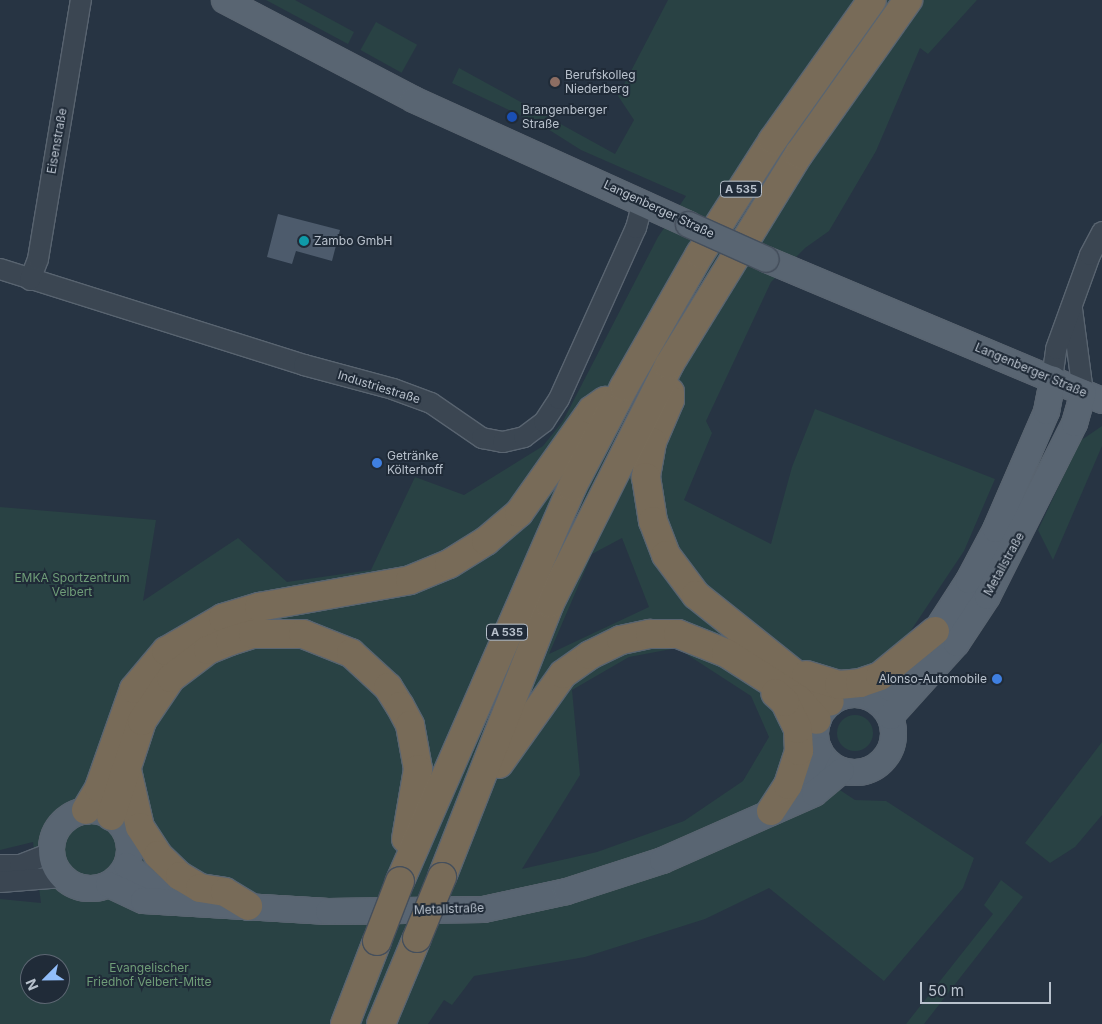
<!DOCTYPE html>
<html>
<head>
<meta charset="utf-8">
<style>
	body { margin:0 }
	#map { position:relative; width:1102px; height:1024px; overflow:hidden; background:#273443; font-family:Inter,sans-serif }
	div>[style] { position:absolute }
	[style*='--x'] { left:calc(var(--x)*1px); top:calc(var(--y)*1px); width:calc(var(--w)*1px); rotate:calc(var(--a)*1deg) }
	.green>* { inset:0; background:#294244; transform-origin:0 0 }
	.round { border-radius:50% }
	.building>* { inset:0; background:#4d5b6c }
	.roads { filter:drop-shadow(1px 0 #596470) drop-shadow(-1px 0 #596470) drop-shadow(0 1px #596470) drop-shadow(0 -1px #596470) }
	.minor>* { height:20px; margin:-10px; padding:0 10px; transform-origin:10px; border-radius:10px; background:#3b4652 }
	.major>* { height:25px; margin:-12.5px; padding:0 12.5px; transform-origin:12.5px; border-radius:12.5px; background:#596572 }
	.major>.ring { margin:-12.5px; padding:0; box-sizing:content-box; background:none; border:25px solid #596572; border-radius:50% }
	.highway>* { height:28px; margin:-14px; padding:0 14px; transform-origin:14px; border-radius:14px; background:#786b58 }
	.bridges { filter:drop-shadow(1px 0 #454f5c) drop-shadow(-1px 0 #454f5c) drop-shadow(0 1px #454f5c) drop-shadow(0 -1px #454f5c) }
	.major-bridge>* { height:25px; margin:-12.5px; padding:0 12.5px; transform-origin:12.5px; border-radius:12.5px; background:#596572 }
	.highway-bridge>* { height:28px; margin:-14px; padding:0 14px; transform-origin:14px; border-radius:14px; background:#786b58 }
	.dots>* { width:14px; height:14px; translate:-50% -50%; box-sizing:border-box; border:2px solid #202b38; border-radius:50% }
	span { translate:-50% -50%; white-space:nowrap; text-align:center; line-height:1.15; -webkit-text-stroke:4px #202b38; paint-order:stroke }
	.shield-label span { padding:1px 4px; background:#202b38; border:1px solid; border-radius:4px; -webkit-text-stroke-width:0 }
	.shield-label { font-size:11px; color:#b8c1cc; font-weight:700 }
	.poi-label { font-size:12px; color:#b8c1cc }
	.left { translate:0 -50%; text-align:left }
	.right { translate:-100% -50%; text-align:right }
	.street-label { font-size:12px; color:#b8c1cc }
	.park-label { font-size:12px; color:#6f9d78 }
	.north { position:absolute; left:20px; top:954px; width:50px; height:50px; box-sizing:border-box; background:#202b38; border:1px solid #5d6773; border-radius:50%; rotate:247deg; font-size:14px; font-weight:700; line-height:20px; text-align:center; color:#b8c1cc }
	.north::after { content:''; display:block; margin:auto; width:18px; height:22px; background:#91bdf9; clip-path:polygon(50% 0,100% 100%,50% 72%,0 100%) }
	.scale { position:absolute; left:920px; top:982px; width:131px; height:22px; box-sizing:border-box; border:2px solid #b8c1cc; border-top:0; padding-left:6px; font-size:15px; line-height:18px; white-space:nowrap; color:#b8c1cc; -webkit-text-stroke:4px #202b38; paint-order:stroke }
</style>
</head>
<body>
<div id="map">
	<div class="green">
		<i style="clip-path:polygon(266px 0,295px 0,354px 32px,348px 44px)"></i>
		<i style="clip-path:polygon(evenodd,668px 0,977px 0,928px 54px,920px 48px,876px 151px,829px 231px,805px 248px,771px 282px,706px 421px,712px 433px,684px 500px,771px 544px,792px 467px,815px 409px,995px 479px,964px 551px,894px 656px,863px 670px,829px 672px,787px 755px,855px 800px,886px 801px,974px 858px,963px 888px,884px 981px,769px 888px,705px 919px,585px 957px,474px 976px,452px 1005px,444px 1000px,428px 1024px,0 1024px,0 899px,41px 903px,33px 842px,0 850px,0 507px,156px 520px,143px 601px,238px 538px,287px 582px,371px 570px,415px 477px,464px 495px,543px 446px,563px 421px,658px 237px,686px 196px,581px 150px,543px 126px,452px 83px,459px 68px,615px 154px,634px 120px,618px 96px,668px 0,622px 538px,649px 607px,549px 654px,592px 554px,622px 538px,668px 0,677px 648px,751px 696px,769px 737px,743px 781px,684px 821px,597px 852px,522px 869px,580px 775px,572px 690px,629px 657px,677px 648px,668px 0,30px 964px,60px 964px,60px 994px,30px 994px,30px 964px)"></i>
		<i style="left:376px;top:22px;width:47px;height:32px;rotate:29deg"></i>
		<i style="clip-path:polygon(1102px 426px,1102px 446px,1053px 560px,1038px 530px,1080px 441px)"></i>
		<i class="round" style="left:837px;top:715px;width:36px;height:36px"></i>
		<i style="clip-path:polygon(1102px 742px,1102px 815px,1075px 847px,1050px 863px,1025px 843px)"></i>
		<i style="clip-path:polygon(1001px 880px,1023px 897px,924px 1024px,906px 1024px,993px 914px,984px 905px)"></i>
	</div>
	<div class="building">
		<i style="clip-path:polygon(278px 214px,340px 230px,332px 261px,296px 251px,292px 264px,267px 257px)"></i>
	</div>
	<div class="roads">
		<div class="minor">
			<i style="--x:0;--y:269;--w:319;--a:17.5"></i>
			<i style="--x:304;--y:365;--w:92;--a:15.1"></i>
			<i style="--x:393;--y:389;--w:40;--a:20.2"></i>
			<i style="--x:431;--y:403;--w:62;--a:34.5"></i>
			<i style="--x:482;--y:438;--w:21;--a:11"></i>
			<i style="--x:503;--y:442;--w:22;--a:-13"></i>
			<i style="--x:524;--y:437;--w:25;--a:-37"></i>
			<i style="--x:544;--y:422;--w:27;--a:-57"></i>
			<i style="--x:559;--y:399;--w:188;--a:-65.8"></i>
			<i style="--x:636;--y:228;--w:27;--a:-75"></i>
			<i style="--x:30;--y:280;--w:22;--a:-69"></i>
			<i style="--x:38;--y:259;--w:263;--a:-80.6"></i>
			<i style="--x:1072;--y:309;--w:84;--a:82.5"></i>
			<i style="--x:1052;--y:379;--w:30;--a:-82"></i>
			<i style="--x:1056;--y:349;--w:100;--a:-70.1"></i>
			<i style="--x:1090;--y:255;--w:26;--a:-62"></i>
			<i style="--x:0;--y:865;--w:20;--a:0"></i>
			<i style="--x:20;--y:865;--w:33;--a:-21"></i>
			<i style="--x:0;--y:882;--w:63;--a:-4.5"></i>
		</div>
		<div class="major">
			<i style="--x:224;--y:0;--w:213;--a:27.6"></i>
			<i style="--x:413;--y:99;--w:302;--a:24.4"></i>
			<i style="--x:766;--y:259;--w:364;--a:22.8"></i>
			<i class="ring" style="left:815px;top:694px;width:53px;height:53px"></i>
			<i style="--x:875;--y:699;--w:19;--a:-36"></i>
			<i style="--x:890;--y:688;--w:73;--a:-51.7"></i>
			<i style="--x:935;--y:631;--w:61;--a:-57.1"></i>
			<i style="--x:968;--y:580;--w:58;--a:-62.1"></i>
			<i style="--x:995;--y:529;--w:129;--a:-66.6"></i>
			<i style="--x:1046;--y:411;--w:33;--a:-79"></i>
			<i style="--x:890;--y:716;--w:98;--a:-47.9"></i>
			<i style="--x:956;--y:643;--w:56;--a:-56.6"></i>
			<i style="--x:987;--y:596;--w:194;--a:-63.3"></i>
			<i style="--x:1074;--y:423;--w:32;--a:-74"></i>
			<i style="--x:781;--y:801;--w:32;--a:-44"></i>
			<i style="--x:804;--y:779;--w:33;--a:-63"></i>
			<i class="ring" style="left:51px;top:810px;width:53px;height:53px"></i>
			<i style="--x:126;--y:865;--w:58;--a:38.7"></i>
			<i style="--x:108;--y:884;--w:38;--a:25"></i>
			<i style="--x:143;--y:900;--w:185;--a:3.4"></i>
			<i style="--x:328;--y:911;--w:155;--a:-0.7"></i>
			<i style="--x:483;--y:909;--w:85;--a:-12.2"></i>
			<i style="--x:566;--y:891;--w:101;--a:-17.9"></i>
			<i style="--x:662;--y:860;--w:166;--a:-23.8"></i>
			<i style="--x:814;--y:793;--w:35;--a:-40"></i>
		</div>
		<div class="highway">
			<i style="--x:670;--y:392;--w:8;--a:90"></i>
			<i style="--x:670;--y:400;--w:46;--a:113.2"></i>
			<i style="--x:652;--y:442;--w:36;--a:100"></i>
			<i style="--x:646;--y:477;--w:45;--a:81"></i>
			<i style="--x:653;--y:521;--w:36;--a:69"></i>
			<i style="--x:666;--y:555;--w:50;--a:53.1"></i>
			<i style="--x:696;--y:595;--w:171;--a:38.6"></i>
			<i style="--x:806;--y:675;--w:34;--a:17"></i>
			<i style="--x:839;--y:685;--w:21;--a:-5"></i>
			<i style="--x:860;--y:683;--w:21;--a:-19"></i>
			<i style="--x:880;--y:676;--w:71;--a:-39.3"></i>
			<i style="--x:499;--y:764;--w:110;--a:-54.6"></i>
			<i style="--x:563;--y:674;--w:33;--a:-35"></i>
			<i style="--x:590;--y:655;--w:34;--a:-26"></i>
			<i style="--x:621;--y:640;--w:30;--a:-12"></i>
			<i style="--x:650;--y:634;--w:28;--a:0"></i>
			<i style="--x:678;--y:634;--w:52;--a:21.6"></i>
			<i style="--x:726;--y:653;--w:85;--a:32.6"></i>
			<i style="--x:798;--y:699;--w:28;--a:48"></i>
			<i style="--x:127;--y:770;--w:58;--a:77.2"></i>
			<i style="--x:140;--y:827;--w:33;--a:57"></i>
			<i style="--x:158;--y:855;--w:30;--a:44"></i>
			<i style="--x:180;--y:876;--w:23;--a:31"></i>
			<i style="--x:200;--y:888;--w:25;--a:9"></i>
			<i style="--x:225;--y:892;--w:27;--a:31"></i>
			<i style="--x:86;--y:810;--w:26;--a:-59"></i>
			<i style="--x:99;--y:788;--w:105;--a:-70.5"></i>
			<i style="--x:134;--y:689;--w:50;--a:-49.9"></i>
			<i style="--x:166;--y:651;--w:66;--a:-30.1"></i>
			<i style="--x:223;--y:618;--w:38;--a:-17"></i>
			<i style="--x:259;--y:607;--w:153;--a:-10.1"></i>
			<i style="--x:410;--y:580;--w:42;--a:-22.3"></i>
			<i style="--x:449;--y:564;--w:44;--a:-31.9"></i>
			<i style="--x:486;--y:541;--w:43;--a:-40.3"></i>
			<i style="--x:519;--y:513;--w:126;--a:-54.7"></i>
			<i style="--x:592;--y:410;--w:16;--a:-35"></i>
			<i style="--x:771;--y:811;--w:31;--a:-57"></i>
			<i style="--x:788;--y:785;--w:36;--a:-72"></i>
			<i style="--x:799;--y:751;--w:22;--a:-93"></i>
			<i style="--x:798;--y:729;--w:30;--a:-116"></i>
			<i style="--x:785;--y:702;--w:13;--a:-138"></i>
			<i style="--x:111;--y:816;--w:100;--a:-71.9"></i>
			<i style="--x:142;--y:721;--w:52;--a:-56"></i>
			<i style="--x:171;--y:678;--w:46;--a:-37.1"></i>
			<i style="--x:208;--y:650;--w:24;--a:-22"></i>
			<i style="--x:230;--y:641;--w:24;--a:-17"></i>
			<i style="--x:253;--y:634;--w:50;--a:0"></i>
			<i style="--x:303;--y:634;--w:52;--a:21.6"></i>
			<i style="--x:351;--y:653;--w:50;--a:42.6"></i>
			<i style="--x:388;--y:687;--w:22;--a:58"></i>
			<i style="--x:400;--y:706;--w:21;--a:62"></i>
			<i style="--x:410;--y:725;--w:45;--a:79.7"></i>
			<i style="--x:418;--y:769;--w:71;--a:99.7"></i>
			<i style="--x:442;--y:877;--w:295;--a:-68.5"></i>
			<i style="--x:550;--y:603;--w:266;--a:-63.4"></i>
			<i style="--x:669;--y:365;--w:248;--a:-58.4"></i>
			<i style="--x:799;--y:154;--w:189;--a:-54.7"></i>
			<i style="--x:400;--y:881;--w:430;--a:-66.4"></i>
			<i style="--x:572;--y:487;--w:113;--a:-62.5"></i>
			<i style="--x:624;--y:387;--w:153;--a:-60.3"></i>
			<i style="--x:700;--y:254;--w:135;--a:-57.4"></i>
			<i style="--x:773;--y:140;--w:171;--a:-54.7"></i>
			<i style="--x:345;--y:1024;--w:89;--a:-68.9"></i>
			<i style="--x:381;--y:1024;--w:93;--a:-67.3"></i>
		</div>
	</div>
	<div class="bridges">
		<div class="major-bridge">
			<i style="--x:688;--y:224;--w:85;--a:24.2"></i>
		</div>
		<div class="highway-bridge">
			<i style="--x:417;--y:938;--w:66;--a:-67.7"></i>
			<i style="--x:377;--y:941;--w:64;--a:-69"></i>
		</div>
	</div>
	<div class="dots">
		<i style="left:555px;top:82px;background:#8d6e63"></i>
		<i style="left:512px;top:117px;background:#1a4fb4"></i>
		<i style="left:304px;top:241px;background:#0f9aa8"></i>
		<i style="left:377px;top:463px;background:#3f7fe0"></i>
		<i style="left:997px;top:679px;background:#3f7fe0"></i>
	</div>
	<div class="shield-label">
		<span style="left:741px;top:189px">A 535</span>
		<span style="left:507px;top:632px">A 535</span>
	</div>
	<div class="poi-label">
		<span class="left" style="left:565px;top:82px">Berufskolleg<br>Niederberg</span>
		<span class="left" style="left:522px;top:117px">Brangenberger<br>Straße</span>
		<span class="left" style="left:314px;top:241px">Zambo GmbH</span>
		<span class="left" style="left:387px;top:463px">Getränke<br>Költerhoff</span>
		<span class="right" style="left:987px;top:679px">Alonso-Automobile</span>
	</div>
	<div class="street-label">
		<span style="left:57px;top:141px;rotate:-80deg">Eisenstraße</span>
		<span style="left:659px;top:209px;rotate:25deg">Langenberger Straße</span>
		<span style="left:1031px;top:370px;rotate:23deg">Langenberger Straße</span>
		<span style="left:379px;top:387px;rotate:17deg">Industriestraße</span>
		<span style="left:1004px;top:564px;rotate:-61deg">Metallstraße</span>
		<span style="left:449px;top:909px;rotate:-2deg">Metallstraße</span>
	</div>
	<div class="park-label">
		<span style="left:72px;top:585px">EMKA Sportzentrum<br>Velbert</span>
		<span style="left:149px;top:975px">Evangelischer<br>Friedhof Velbert-Mitte</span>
	</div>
	<div class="north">N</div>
	<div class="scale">50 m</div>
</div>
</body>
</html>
